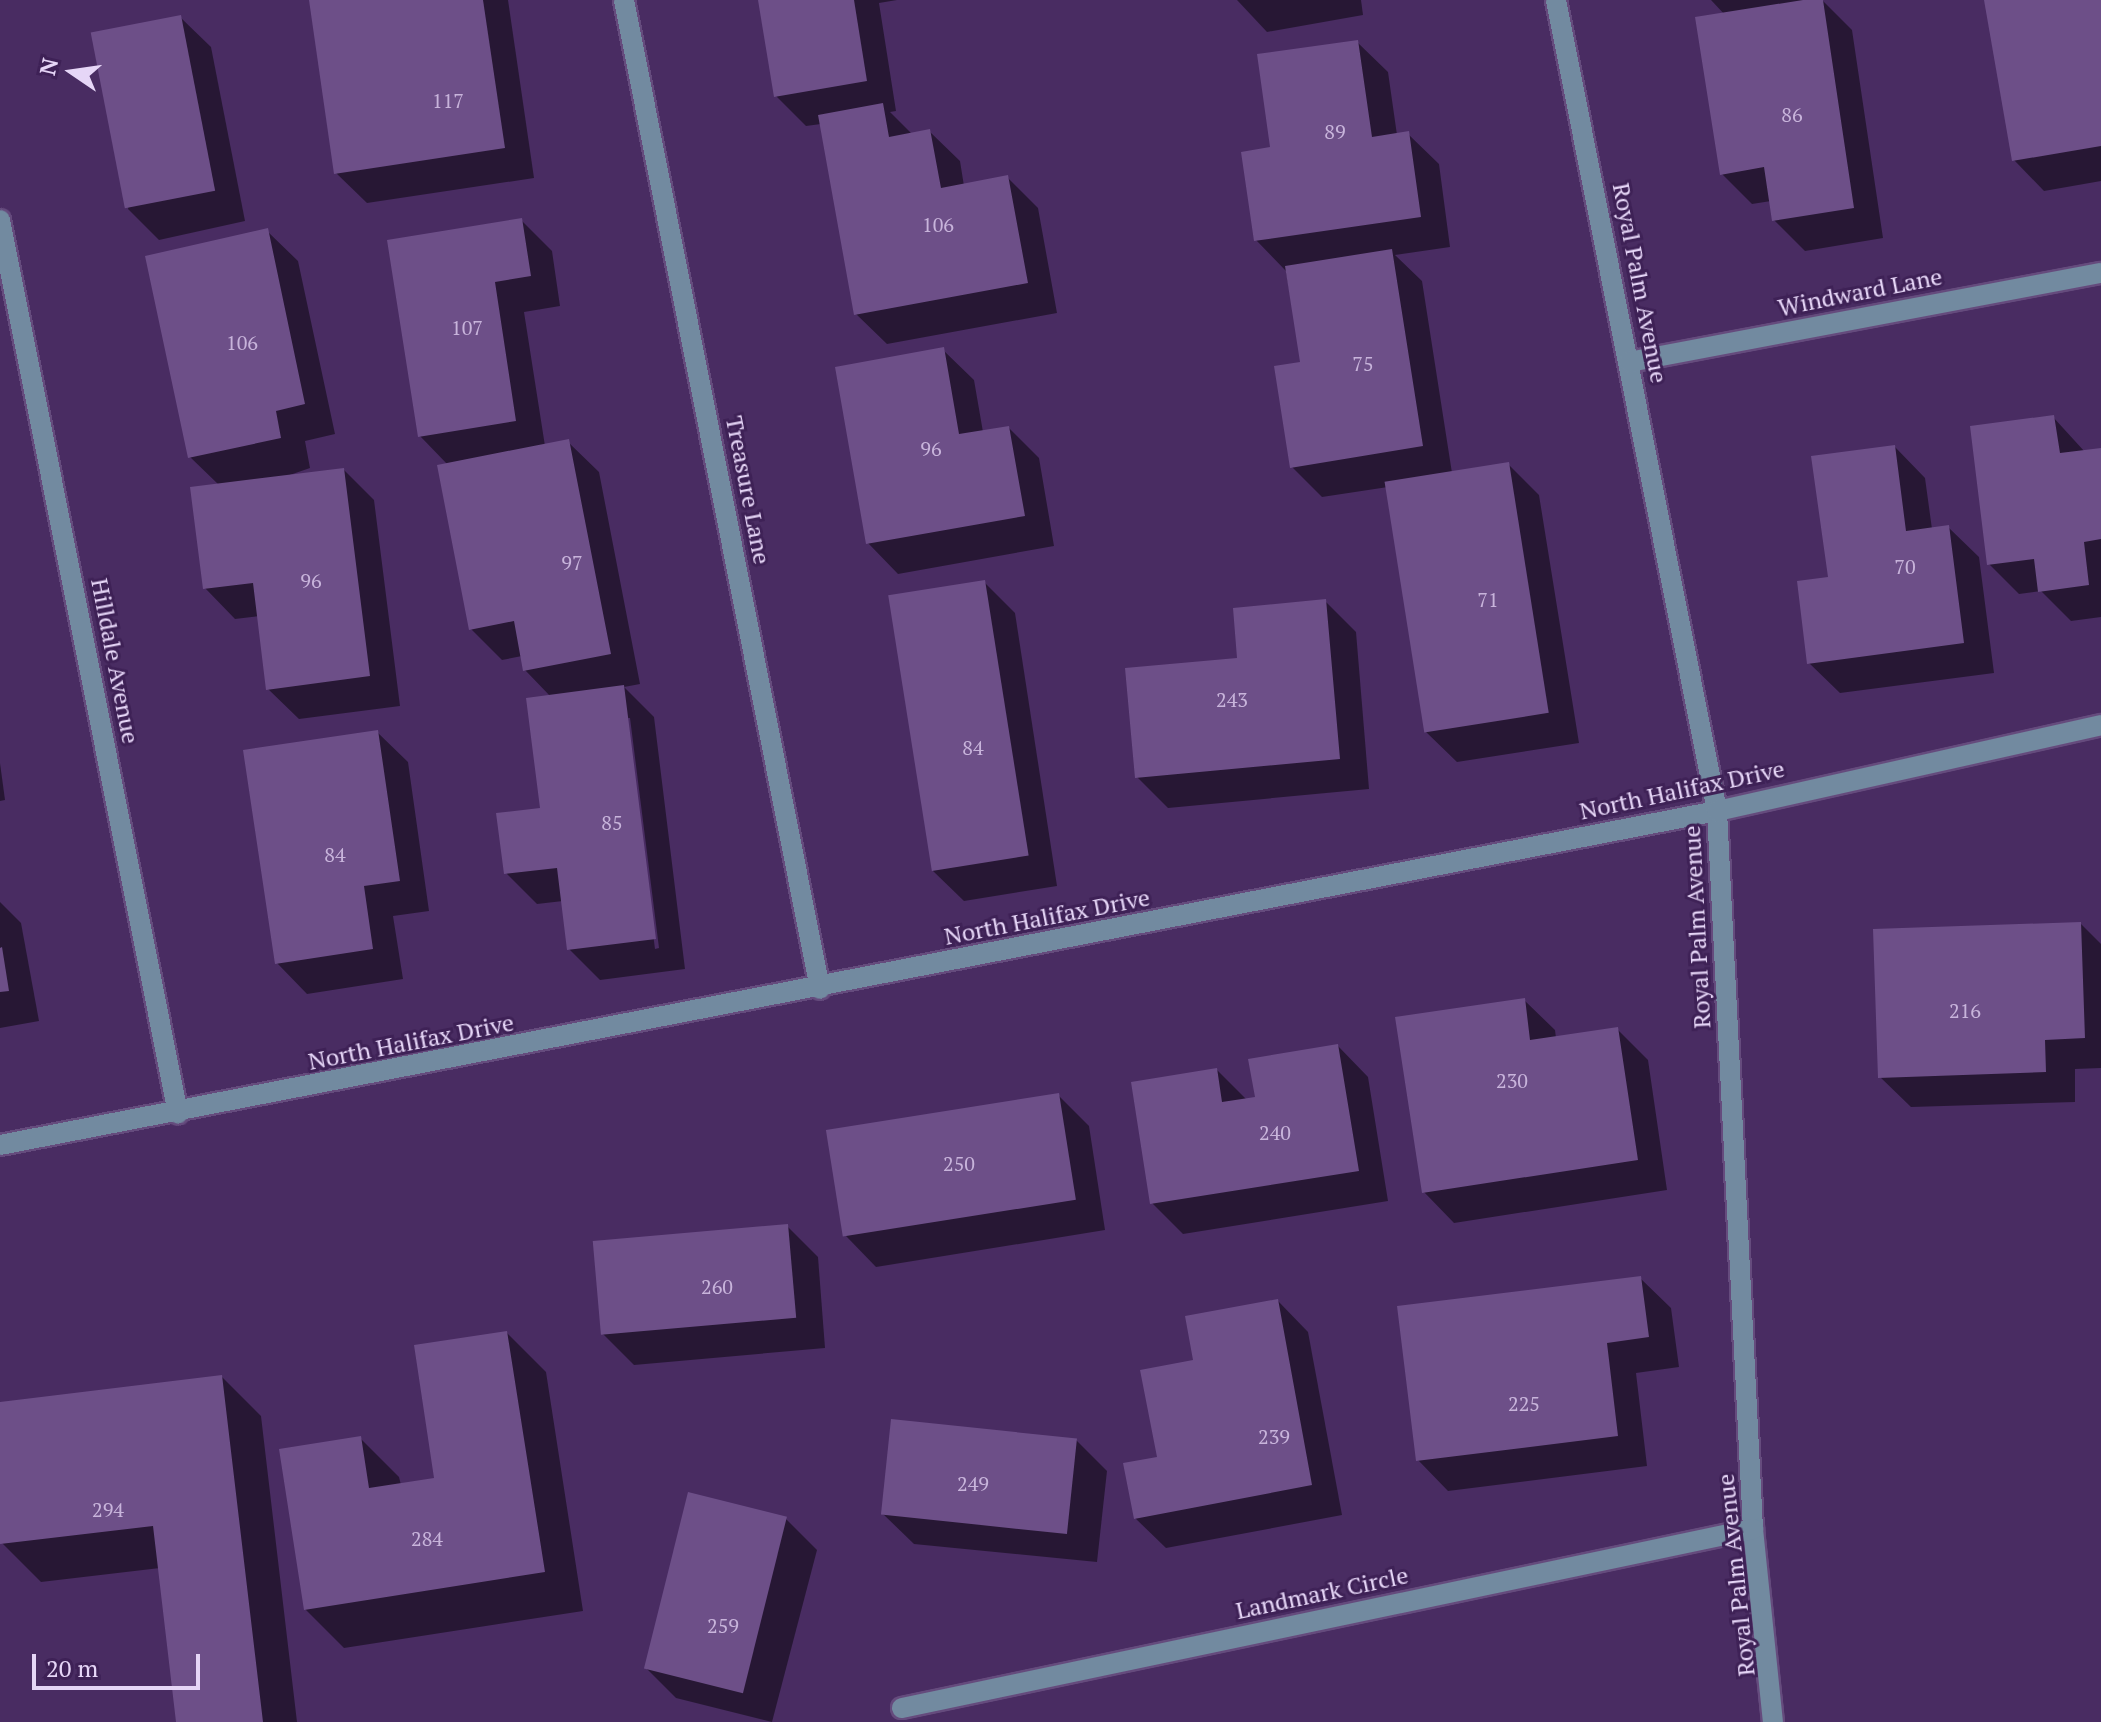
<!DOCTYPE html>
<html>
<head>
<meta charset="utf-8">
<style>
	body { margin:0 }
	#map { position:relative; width:2101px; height:1722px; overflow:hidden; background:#492c62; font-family:"PT Serif",serif }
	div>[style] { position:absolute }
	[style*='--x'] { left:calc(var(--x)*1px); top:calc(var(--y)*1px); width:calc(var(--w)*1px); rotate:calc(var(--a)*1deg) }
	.shadow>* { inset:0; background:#0007 }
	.building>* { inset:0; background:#6d4f88; transform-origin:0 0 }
	.roads { filter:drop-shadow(2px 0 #654b7d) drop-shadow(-2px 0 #654b7d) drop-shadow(0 2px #654b7d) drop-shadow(0 -2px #654b7d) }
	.minor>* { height:20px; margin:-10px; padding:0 10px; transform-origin:10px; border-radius:10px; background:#728aa0 }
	span { translate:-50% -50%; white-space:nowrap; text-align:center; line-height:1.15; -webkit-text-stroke:6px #3e2156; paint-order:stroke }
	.number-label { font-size:20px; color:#c8b4db }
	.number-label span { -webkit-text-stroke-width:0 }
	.street-label { font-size:24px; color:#e6d6f7 }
	.north { position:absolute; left:32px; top:32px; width:80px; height:80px; -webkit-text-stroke:6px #3e2156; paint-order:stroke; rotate:283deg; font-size:22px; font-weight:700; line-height:32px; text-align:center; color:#e6d6f7 }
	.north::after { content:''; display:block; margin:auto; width:28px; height:36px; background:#e6d6f7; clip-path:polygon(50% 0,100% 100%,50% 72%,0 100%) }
	.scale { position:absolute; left:32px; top:1654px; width:168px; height:36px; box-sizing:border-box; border:4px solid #e6d6f7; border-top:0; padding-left:10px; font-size:24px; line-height:28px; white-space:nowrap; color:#e6d6f7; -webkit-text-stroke:6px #3e2156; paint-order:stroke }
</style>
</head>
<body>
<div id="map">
	<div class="shadow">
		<i style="clip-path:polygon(311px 0,508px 0,534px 178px,367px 203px,336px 173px)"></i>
		<i style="clip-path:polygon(760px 0,897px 0,879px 3px,896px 111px,890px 112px,912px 134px,929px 131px,960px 161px,964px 186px,1008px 178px,1038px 208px,1057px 313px,887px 344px,856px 314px,821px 124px,806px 126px,776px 96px)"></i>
		<i style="clip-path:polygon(1237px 0,1361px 0,1363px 15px,1267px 32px)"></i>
		<i style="clip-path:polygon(1711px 0,1822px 0,1852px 30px,1883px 238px,1805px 251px,1774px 220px,1771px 201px,1752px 204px,1722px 174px,1725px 15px)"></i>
		<i style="clip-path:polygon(1994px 0,2101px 0,2101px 181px,2044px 191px,2014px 160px)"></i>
		<i style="clip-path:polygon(180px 17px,211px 47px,245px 221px,159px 240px,128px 209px)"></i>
		<i style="clip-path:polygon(1357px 42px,1388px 72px,1397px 135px,1408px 134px,1439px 164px,1450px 247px,1395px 255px,1422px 281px,1452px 473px,1508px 464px,1539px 495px,1579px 743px,1457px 762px,1426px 732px,1388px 487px,1322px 497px,1292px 467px,1302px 364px,1286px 271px,1256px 240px,1273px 149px)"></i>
		<i style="clip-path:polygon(evenodd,521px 220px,552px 251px,560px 306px,524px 312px,545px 446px,568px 442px,599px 472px,640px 684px,624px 687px,654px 717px,685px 969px,600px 980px,569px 949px,563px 901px,537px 904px,506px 873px,542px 810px,551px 697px,525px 670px,522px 656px,502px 660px,471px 629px,448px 465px,420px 436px,521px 220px,626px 718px,630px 718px,659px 948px,655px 949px,626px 718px)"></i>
		<i style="clip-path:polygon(267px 231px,298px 261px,335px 434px,305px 441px,310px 468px,281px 478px,344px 470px,374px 500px,400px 706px,299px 719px,268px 689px,259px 616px,235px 619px,205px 588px,219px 485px,190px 457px)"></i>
		<i style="clip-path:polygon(943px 350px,974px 380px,983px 432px,1009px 428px,1039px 458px,1054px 546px,898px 574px,868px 543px)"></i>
		<i style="clip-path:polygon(2053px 417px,2085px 452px,2101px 450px,2101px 617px,2071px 621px,2041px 591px,2019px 594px,1989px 564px)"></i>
		<i style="clip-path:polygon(1895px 447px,1925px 478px,1932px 529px,1948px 527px,1979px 557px,1994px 673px,1840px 693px,1809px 663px)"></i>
		<i style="clip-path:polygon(984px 582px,1015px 613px,1057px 886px,964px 901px,933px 871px)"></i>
		<i style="clip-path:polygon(1325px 601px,1356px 632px,1369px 789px,1168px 808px,1137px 777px,1239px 660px)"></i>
		<i style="clip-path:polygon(377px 732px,408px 762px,429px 911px,393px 916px,403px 979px,307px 994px,277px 963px)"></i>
		<i style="clip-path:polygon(0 763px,5px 800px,0 801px)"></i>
		<i style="clip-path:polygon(0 902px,21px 923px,39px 1021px,0 1028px)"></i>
		<i style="clip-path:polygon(2081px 924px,2101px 944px,2101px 1068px,2075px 1069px,2075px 1102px,1911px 1107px,1880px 1077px)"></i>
		<i style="clip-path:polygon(1524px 1000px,1555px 1030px,1556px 1038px,1617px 1029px,1648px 1060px,1667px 1190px,1454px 1223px,1424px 1192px)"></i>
		<i style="clip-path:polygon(1338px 1046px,1368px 1077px,1388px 1201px,1183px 1234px,1152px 1203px,1217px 1070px,1247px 1100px,1257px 1099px)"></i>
		<i style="clip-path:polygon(1058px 1095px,1089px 1126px,1105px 1230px,876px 1267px,846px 1236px)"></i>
		<i style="clip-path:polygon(788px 1227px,818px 1257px,825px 1348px,634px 1365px,603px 1334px)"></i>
		<i style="clip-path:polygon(1640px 1278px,1671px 1308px,1679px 1367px,1636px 1373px,1647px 1466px,1448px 1491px,1418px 1460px)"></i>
		<i style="clip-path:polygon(1278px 1301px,1308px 1332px,1342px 1515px,1166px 1548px,1135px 1518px,1196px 1362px)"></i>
		<i style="clip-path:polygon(507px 1333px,546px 1372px,583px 1611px,344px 1648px,305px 1609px,360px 1438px,399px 1477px,401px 1485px,436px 1479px)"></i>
		<i style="clip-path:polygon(222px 1377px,261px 1416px,297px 1722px,178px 1722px,160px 1568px,41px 1582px,2px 1543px,0 1404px)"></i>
		<i style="clip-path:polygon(1076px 1440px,1107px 1471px,1097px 1562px,914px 1544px,883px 1514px)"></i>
		<i style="clip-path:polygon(786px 1519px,817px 1550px,772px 1722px,676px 1698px,646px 1668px)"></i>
	</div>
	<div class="building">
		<i style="clip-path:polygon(309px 0,483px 0,505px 148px,334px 174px)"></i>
		<i style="clip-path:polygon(758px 0,854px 0,867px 81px,774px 97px)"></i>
		<i style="clip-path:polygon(1803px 0,1823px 0,1854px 208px,1772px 221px,1764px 167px,1720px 175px,1695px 17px)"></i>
		<i style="clip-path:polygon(1984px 0,2101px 0,2101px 146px,2012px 161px)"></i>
		<i style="left:181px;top:15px;width:179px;height:92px;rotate:79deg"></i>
		<i style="clip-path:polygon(1358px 40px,1372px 137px,1409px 131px,1421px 217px,1254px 241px,1241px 152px,1270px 147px,1257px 54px)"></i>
		<i style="clip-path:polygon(883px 103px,889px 137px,930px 129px,941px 188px,1008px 175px,1028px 283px,854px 315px,818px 115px)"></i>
		<i style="clip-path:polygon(522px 218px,531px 276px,495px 282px,516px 421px,418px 437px,387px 240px)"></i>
		<i style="clip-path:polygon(268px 228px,305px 404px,276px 411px,281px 438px,188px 458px,145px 256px)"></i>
		<i style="clip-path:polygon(1392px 249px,1423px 446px,1290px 468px,1274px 366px,1300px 362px,1285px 266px)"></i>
		<i style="clip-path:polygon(944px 347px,959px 434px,1009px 426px,1025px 516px,866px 544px,835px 367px)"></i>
		<i style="clip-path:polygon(2054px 415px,2060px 453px,2101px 448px,2101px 539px,2084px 542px,2089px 585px,2038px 592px,2034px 559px,1987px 565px,1970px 426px)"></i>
		<i style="clip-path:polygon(569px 439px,611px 654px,523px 671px,514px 621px,469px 630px,437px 465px)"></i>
		<i style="clip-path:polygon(1895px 445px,1906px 531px,1949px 525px,1964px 643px,1807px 664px,1797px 581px,1828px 577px,1811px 456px)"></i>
		<i style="left:1509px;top:462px;width:254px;height:126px;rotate:81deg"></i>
		<i style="clip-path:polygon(344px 468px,370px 676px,266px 690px,253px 583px,203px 589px,190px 487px)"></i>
		<i style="left:985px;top:580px;width:279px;height:98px;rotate:81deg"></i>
		<i style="clip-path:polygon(1326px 599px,1340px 759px,1135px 778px,1125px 668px,1237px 658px,1233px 608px)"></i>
		<i style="clip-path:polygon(624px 685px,656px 939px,567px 950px,557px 868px,504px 874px,496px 813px,540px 808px,526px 698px)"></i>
		<i style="clip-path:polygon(378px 730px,400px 881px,364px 886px,373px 949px,275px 964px,243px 750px)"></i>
		<i style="clip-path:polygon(2081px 922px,2085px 1038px,2045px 1040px,2046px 1072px,1878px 1078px,1873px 929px)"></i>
		<i style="clip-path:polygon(2px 947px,9px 991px,0 992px,0 948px)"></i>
		<i style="clip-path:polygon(1525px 998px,1530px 1040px,1618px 1027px,1638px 1160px,1422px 1193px,1395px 1017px)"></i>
		<i style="clip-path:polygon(1338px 1044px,1359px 1171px,1150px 1204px,1131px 1082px,1217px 1068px,1222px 1102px,1255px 1097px,1248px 1059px)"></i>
		<i style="left:1059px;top:1093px;width:108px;height:236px;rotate:81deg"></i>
		<i style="left:788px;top:1224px;width:94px;height:196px;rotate:85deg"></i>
		<i style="clip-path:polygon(1641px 1276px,1649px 1337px,1607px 1343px,1618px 1436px,1416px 1461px,1397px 1306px)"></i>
		<i style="clip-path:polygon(1278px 1299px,1312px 1485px,1134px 1519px,1123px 1463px,1157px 1457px,1140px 1370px,1193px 1360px,1185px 1316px)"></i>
		<i style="clip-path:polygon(507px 1331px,545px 1572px,304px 1610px,279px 1449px,361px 1436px,369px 1488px,434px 1478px,414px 1345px)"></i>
		<i style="clip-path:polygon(222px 1375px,263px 1722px,176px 1722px,153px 1526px,0 1544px,0 1402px)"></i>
		<i style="left:891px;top:1419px;width:187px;height:96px;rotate:6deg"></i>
		<i style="left:688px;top:1492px;width:102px;height:182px;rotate:14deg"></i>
	</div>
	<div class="roads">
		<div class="minor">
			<i style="--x:624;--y:0;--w:1008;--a:78.79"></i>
			<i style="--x:1556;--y:0;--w:827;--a:78.77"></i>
			<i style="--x:1717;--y:811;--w:719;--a:87.13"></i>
			<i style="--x:1753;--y:1529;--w:194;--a:84.1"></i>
			<i style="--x:0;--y:220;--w:911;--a:78.73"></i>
			<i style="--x:1629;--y:362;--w:480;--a:-10.7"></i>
			<i style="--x:0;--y:1145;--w:1749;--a:-11.01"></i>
			<i style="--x:1717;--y:811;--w:394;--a:-12.6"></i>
			<i style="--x:902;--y:1708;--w:870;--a:-11.88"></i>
		</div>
	</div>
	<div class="number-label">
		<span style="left:448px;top:100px">117</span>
		<span style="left:1792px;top:114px">86</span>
		<span style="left:1335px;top:131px">89</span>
		<span style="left:938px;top:224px">106</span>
		<span style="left:467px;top:327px">107</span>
		<span style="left:242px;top:342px">106</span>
		<span style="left:1363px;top:363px">75</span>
		<span style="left:931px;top:448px">96</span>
		<span style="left:572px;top:562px">97</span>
		<span style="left:1905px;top:566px">70</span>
		<span style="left:311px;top:580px">96</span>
		<span style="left:1488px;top:599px">71</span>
		<span style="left:1232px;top:699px">243</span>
		<span style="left:973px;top:747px">84</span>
		<span style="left:612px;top:822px">85</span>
		<span style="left:335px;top:854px">84</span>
		<span style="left:1965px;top:1010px">216</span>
		<span style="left:1512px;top:1080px">230</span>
		<span style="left:1275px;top:1132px">240</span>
		<span style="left:959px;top:1163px">250</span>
		<span style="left:717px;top:1286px">260</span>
		<span style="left:1524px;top:1403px">225</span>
		<span style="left:1274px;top:1436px">239</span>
		<span style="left:973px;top:1483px">249</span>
		<span style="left:108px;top:1509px">294</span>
		<span style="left:427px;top:1538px">284</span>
		<span style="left:723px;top:1625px">259</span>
	</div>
	<div class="street-label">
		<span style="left:1640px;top:283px;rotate:79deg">Royal Palm Avenue</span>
		<span style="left:1860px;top:292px;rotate:-11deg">Windward Lane</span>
		<span style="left:748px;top:490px;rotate:79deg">Treasure Lane</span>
		<span style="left:115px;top:661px;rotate:79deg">Hilldale Avenue</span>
		<span style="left:1682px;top:790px;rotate:-12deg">North Halifax Drive</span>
		<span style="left:1047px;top:917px;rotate:-11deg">North Halifax Drive</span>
		<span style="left:1697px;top:927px;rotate:-93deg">Royal Palm Avenue</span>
		<span style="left:411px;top:1042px;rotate:-11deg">North Halifax Drive</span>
		<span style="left:1736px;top:1575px;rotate:-96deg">Royal Palm Avenue</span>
		<span style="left:1322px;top:1593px;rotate:-12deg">Landmark Circle</span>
	</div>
	<div class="north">N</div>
	<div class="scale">20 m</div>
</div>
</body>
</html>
